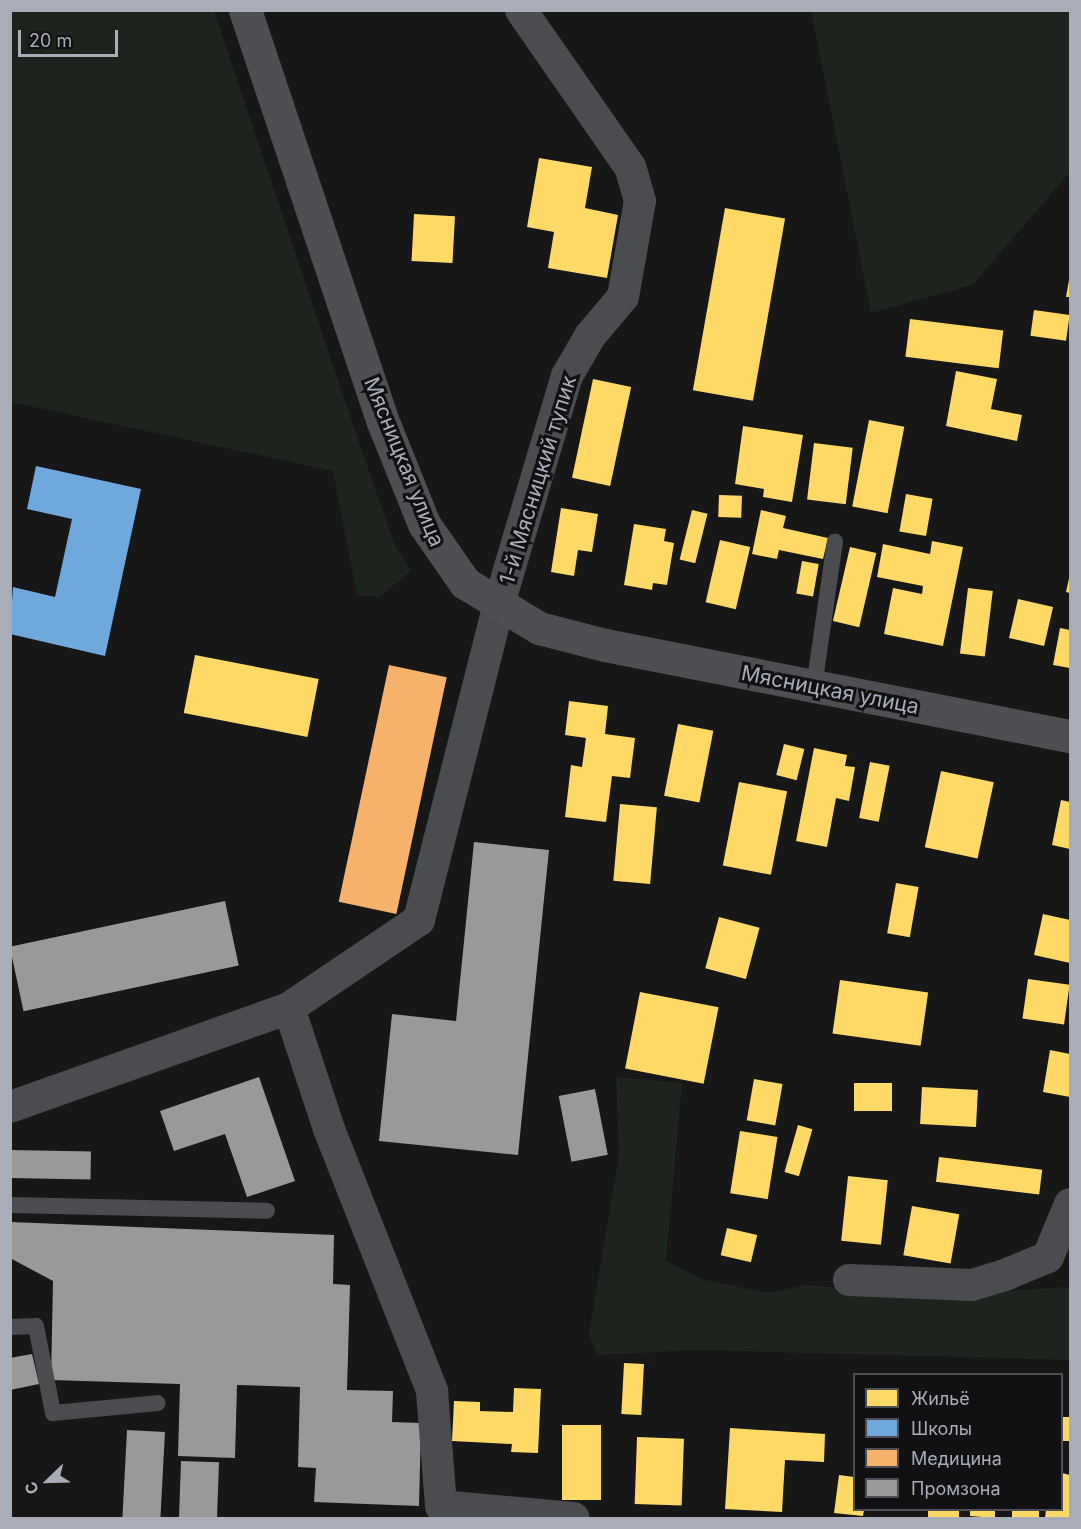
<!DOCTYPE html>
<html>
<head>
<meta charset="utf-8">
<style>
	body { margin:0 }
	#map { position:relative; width:1081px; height:1529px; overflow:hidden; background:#171717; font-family:Inter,sans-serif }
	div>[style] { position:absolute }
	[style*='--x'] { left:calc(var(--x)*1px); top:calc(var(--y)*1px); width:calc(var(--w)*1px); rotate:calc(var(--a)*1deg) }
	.green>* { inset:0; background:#1d241e }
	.homes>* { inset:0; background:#ffd966; transform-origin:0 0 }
	.schools>* { inset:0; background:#6fa8dc }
	.health>* { inset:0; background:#f6b26b; transform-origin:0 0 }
	.industry>* { inset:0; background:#999; transform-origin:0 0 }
	.service>* { height:16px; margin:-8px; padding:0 8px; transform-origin:8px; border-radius:8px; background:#4b4c50 }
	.minor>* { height:32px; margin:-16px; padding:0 16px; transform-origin:16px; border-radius:16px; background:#4b4c50 }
	.primary>* { height:33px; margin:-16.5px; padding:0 16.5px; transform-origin:16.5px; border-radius:16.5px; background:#4d4f52 }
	span { translate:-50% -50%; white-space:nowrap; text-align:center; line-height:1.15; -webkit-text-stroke:6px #111113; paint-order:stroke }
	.street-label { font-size:21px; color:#a8adb8 }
	.frame { position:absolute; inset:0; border:12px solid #a8adb8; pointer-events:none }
	.legend { position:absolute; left:853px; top:1373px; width:210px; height:138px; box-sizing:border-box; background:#111113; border:2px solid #4d4f55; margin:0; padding:8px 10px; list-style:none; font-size:18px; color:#a8adb8 }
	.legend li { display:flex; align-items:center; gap:12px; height:30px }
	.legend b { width:30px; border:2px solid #4d4f55 }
	.north { position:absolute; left:18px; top:1451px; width:60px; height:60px; -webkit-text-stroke:4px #111113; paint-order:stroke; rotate:247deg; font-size:16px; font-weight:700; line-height:24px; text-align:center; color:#a8adb8 }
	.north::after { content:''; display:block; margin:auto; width:21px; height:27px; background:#a8adb8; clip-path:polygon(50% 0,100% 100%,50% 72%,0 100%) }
	.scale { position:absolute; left:18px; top:30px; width:100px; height:27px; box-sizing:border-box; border:3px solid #a8adb8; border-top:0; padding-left:8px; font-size:18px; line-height:21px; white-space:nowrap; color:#a8adb8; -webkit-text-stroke:4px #111113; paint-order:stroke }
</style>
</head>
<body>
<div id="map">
	<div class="green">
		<i style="clip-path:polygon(11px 10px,214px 11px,355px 431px,394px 543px,411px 571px,379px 597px,357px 595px,333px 471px,11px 402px)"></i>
		<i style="clip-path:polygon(811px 11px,1070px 11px,1070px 172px,972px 285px,871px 313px)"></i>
		<i style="clip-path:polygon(616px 1077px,682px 1083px,666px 1261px,701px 1279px,768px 1293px,806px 1285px,927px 1295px,1070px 1287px,1070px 1360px,697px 1350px,597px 1355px,589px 1334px,619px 1154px)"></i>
	</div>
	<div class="homes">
		<i style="clip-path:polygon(539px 158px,592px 167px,585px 208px,618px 215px,607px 278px,548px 268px,554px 232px,527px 227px)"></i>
		<i style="left:725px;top:208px;width:61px;height:185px;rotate:10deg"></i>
		<i style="left:414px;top:214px;width:41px;height:47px;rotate:3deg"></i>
		<i style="clip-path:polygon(1069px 280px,1070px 281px,1070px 297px,1066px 297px)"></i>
		<i style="left:1034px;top:310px;width:36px;height:26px;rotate:8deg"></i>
		<i style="left:910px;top:319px;width:94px;height:38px;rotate:7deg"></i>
		<i style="clip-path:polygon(956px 371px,997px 379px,991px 409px,1022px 415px,1017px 441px,946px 426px)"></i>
		<i style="left:593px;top:379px;width:39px;height:101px;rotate:12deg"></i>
		<i style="left:869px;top:420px;width:36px;height:88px;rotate:11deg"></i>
		<i style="clip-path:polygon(743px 426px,803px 435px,792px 502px,763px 497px,764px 489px,735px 484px)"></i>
		<i style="left:814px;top:443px;width:39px;height:57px;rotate:7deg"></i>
		<i style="left:906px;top:494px;width:27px;height:38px;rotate:10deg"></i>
		<i style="left:719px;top:495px;width:23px;height:22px;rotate:2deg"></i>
		<i style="clip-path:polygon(561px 508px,598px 514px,592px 552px,578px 550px,574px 576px,551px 572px)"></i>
		<i style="left:692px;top:510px;width:16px;height:51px;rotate:14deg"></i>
		<i style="clip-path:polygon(761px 510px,786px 516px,783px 528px,828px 538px,823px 559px,779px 550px,777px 559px,752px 554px)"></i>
		<i style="clip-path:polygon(634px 524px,666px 529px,664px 541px,674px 543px,667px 585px,653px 583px,652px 590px,624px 585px)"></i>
		<i style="left:720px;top:540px;width:31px;height:64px;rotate:13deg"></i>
		<i style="clip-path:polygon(932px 541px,963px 547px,943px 646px,884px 634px,893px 588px,922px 594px,923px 586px,877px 577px,883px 544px,930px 554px)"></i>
		<i style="left:850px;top:547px;width:27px;height:76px;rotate:13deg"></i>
		<i style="left:802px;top:561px;width:17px;height:33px;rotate:10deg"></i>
		<i style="clip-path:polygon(1070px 574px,1070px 593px,1066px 592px)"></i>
		<i style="left:968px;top:588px;width:25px;height:66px;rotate:7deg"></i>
		<i style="left:1018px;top:599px;width:36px;height:40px;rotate:13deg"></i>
		<i style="clip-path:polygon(1060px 628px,1070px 630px,1070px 668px,1053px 665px)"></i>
		<i style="left:195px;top:655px;width:126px;height:59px;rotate:11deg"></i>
		<i style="clip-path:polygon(569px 701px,608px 706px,605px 734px,635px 738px,630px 778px,612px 776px,606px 822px,565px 817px,571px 765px,582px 767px,586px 738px,565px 735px)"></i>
		<i style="left:678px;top:724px;width:36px;height:73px;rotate:11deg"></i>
		<i style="left:784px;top:744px;width:21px;height:32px;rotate:14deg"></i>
		<i style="clip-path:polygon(814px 748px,847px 755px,845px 766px,855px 767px,849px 801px,836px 798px,827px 847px,796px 841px)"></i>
		<i style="left:870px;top:762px;width:20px;height:57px;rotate:11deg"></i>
		<i style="left:941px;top:771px;width:54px;height:78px;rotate:12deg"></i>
		<i style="left:739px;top:782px;width:49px;height:85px;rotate:11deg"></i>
		<i style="clip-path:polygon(1061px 800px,1070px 802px,1070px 849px,1052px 845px)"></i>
		<i style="left:620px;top:804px;width:37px;height:77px;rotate:5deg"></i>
		<i style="left:896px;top:883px;width:23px;height:51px;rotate:10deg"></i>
		<i style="clip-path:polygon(1043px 914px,1070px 920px,1070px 963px,1034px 955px)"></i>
		<i style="left:719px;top:917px;width:42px;height:53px;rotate:15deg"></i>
		<i style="left:1028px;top:979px;width:42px;height:40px;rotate:8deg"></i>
		<i style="left:840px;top:980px;width:89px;height:54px;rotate:8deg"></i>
		<i style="left:640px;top:992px;width:80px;height:78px;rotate:11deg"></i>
		<i style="clip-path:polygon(1050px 1050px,1070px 1054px,1070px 1097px,1043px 1092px)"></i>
		<i style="left:754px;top:1079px;width:29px;height:42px;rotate:10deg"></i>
		<i style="left:854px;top:1083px;width:38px;height:28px"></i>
		<i style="left:922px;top:1087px;width:56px;height:37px;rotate:3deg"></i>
		<i style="left:798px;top:1125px;width:15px;height:49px;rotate:16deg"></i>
		<i style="left:740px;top:1131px;width:38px;height:63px;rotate:9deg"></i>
		<i style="left:939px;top:1157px;width:104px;height:25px;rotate:7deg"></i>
		<i style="left:848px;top:1176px;width:40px;height:65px;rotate:6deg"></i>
		<i style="left:912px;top:1206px;width:48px;height:50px;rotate:10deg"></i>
		<i style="left:727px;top:1228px;width:31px;height:28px;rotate:13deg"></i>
		<i style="left:624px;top:1363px;width:20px;height:51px;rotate:3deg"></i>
		<i style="clip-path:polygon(514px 1388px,541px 1389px,538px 1453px,511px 1452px,512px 1444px,452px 1441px,454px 1401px,480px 1402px,480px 1411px,513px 1412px)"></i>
		<i style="left:1062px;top:1417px;width:8px;height:24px"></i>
		<i style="left:562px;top:1425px;width:39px;height:75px"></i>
		<i style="clip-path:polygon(730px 1428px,825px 1434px,824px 1462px,785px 1460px,782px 1512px,725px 1509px)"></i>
		<i style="left:637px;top:1437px;width:47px;height:67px;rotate:2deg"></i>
		<i style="clip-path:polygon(1062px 1473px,1070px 1475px,1070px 1518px,1045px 1518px,1046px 1510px,1062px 1510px)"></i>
		<i style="clip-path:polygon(839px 1475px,854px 1477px,854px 1510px,864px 1510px,863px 1516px,834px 1513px)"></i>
		<i style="left:928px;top:1510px;width:31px;height:8px"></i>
		<i style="clip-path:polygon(970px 1510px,995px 1510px,995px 1518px,970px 1516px)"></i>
		<i style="left:1012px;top:1510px;width:27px;height:8px"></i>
	</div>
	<div class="schools">
		<i style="clip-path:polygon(36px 466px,141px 489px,105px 656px,10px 634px,13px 587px,55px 597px,72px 519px,27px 509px)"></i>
	</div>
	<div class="health">
		<i style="left:389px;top:665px;width:59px;height:242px;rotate:12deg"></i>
	</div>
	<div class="industry">
		<i style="clip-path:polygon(474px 842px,549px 850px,518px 1155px,379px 1141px,392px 1014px,456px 1021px)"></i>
		<i style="left:225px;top:901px;width:66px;height:220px;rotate:78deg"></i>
		<i style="clip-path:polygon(259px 1077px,295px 1181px,247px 1197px,225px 1134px,174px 1151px,160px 1111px)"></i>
		<i style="left:595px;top:1089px;width:67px;height:37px;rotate:79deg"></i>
		<i style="left:10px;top:1150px;width:81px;height:28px;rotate:1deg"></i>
		<i style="clip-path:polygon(10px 1222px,334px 1235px,333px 1284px,350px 1285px,347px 1390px,393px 1391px,392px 1422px,421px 1423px,419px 1506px,314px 1502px,316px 1468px,298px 1467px,300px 1387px,237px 1385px,235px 1458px,178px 1456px,180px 1384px,51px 1380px,53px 1281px,10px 1258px)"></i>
		<i style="clip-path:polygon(32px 1354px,39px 1384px,10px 1390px,10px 1358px)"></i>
		<i style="left:127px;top:1430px;width:38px;height:88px;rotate:3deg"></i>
		<i style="left:181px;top:1461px;width:38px;height:57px;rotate:2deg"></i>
	</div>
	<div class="service">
		<i style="--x:814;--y:687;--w:147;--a:-81.8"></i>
		<i style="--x:10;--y:1205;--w:257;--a:1.3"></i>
		<i style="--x:10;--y:1327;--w:26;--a:-2"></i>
		<i style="--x:36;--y:1326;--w:89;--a:78.9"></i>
		<i style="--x:53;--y:1413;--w:105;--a:-5.4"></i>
	</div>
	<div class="minor">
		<i style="--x:289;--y:1008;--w:127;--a:71.7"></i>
		<i style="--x:329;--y:1129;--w:282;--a:68.5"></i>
		<i style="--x:432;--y:1391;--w:115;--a:85.5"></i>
		<i style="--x:441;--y:1506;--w:133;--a:5.2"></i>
		<i style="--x:10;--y:1107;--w:296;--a:-19.5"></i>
		<i style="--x:289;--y:1008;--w:157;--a:-34.1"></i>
		<i style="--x:419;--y:920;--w:323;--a:-75.8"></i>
		<i style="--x:498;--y:607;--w:241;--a:-73.4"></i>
		<i style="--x:567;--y:376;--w:46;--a:-60.1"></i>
		<i style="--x:590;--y:336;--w:51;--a:-49.8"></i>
		<i style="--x:623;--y:297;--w:97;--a:-80"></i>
		<i style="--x:640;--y:201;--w:35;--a:-106"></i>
		<i style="--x:630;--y:167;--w:191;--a:-124.8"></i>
		<i style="--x:849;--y:1280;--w:123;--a:2.3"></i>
		<i style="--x:972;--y:1285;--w:37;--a:-17"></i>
		<i style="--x:1007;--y:1274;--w:44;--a:-22.5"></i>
		<i style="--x:1048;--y:1257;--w:57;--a:-67.5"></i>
	</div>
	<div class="primary">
		<i style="--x:245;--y:10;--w:434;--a:71.5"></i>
		<i style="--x:383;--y:422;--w:110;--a:68.1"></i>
		<i style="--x:424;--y:524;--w:72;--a:55.2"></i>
		<i style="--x:465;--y:583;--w:87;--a:31.3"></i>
		<i style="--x:539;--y:628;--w:68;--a:14.4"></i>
		<i style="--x:605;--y:645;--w:474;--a:11.1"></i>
	</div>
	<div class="street-label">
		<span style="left:404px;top:462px;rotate:68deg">Мясницкая улица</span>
		<span style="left:538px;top:480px;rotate:-73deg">1-й Мясницкий тупик</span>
		<span style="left:830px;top:690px;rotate:11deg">Мясницкая улица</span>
	</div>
	<div class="frame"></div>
	<ul class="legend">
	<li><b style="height:16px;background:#ffd966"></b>Жильё</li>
	<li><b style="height:16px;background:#6fa8dc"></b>Школы</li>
	<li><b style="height:16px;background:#f6b26b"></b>Медицина</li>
	<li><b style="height:16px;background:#999"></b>Промзона</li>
	</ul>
	<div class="north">С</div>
	<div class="scale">20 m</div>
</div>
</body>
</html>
